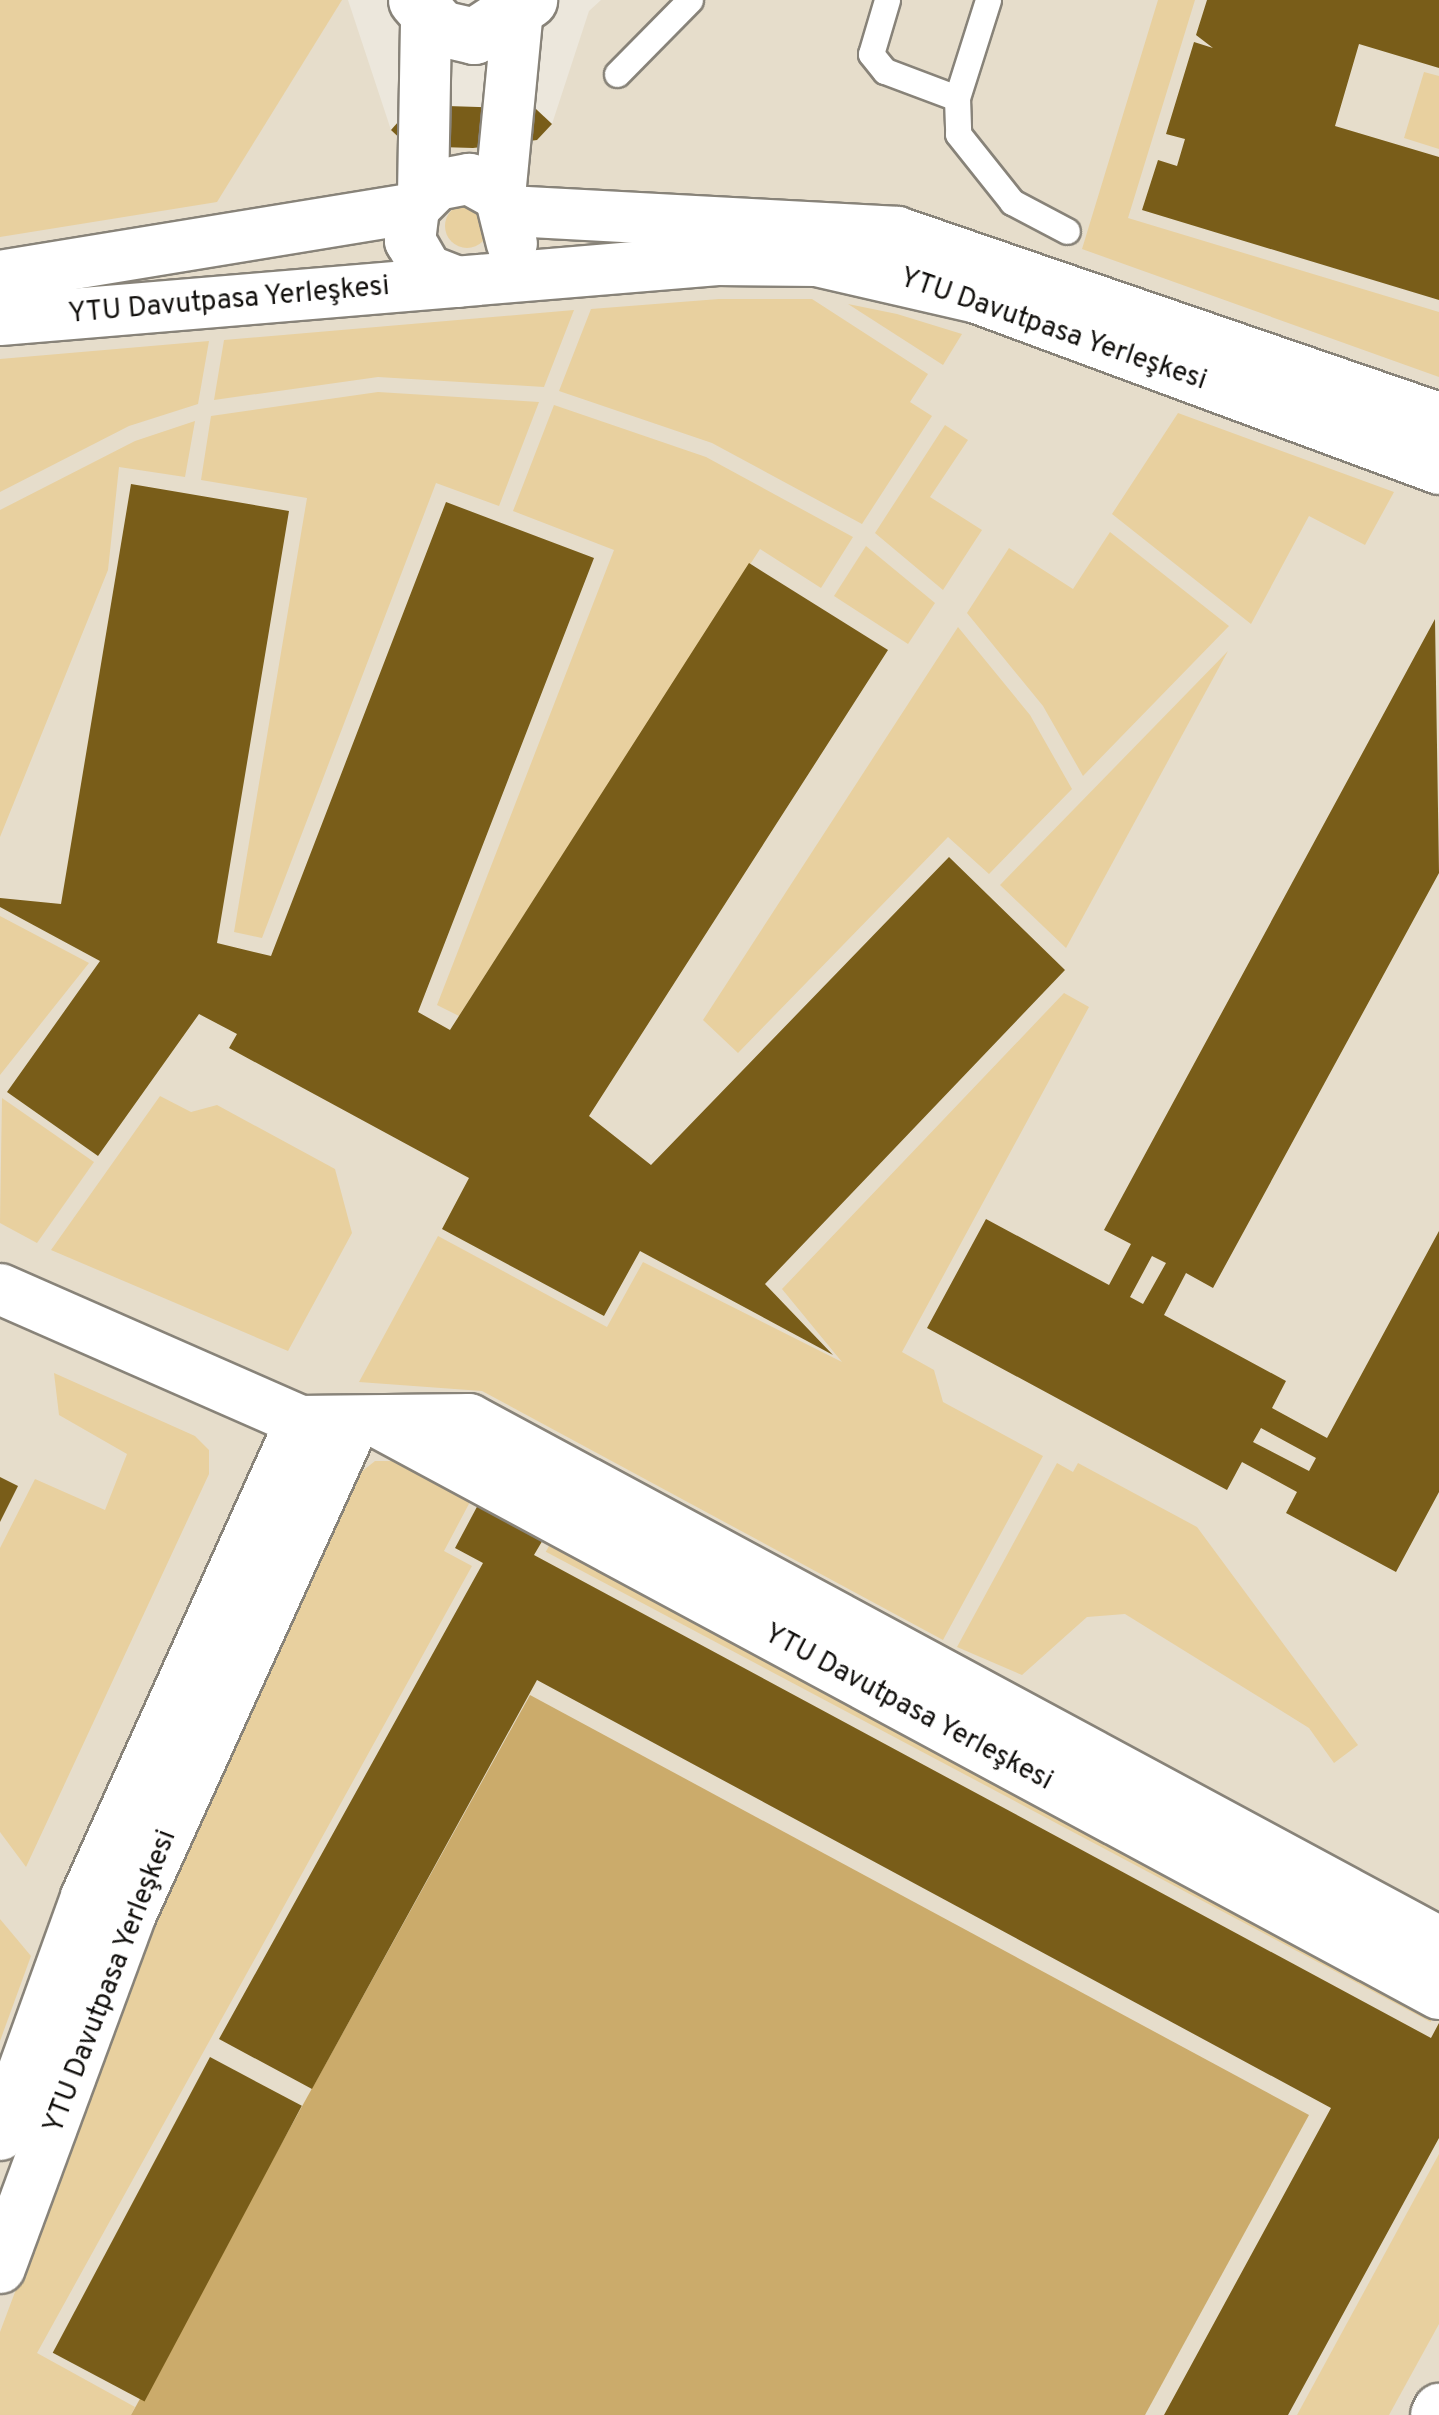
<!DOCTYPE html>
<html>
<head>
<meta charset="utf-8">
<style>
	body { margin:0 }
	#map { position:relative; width:1439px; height:2415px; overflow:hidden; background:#ece7dc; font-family:Overpass,sans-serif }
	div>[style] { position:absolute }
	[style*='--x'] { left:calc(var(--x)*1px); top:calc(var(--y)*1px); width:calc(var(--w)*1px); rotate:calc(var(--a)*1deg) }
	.built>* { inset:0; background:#e6ddcb }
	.green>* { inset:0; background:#e8d09f; transform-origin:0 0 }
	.round { border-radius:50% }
	.forest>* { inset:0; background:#cbab6b }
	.building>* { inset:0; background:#795d19; transform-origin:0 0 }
	.roads { filter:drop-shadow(2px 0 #888379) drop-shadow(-2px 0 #888379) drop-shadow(0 2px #888379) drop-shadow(0 -2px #888379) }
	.service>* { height:25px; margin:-12.5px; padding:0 12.5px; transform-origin:12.5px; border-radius:12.5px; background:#fff }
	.minor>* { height:50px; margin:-25px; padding:0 25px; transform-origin:25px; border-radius:25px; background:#fff }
	.secondary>* { height:55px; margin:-27.5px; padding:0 27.5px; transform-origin:27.5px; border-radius:27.5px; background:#fff }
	span { translate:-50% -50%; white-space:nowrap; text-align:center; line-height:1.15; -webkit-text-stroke:10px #fff; paint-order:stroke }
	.street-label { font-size:28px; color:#12100d }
</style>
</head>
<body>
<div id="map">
	<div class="built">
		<i style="clip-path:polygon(0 0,348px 0,391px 130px,552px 124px,589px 11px,601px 0,1439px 0,1439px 2415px,0 2415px)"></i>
	</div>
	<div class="green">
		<i style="clip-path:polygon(0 0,342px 0,217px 202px,0 237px)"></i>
		<i style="clip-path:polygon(1158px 0,1195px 0,1128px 218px,1439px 312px,1439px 377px,1082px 249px)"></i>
		<i style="clip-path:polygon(1424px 72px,1439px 76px,1439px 149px,1404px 138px)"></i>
		<i class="round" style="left:445px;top:204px;width:44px;height:44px"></i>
		<i style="clip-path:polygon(719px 299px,812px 299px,928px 374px,910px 402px,932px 416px,862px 524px,712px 443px,559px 391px,591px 309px)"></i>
		<i style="clip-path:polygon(848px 304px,897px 314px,962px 334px,943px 365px)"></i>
		<i style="clip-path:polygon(574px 310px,544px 387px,378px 377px,214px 400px,224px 340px)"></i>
		<i style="clip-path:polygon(209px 341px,198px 404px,129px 426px,0 492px,0 359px)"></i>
		<i style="clip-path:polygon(378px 392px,539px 402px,499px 506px,436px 483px,262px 938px,234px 932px,307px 498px,201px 480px,211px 416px)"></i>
		<i style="clip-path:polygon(554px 405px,706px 457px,853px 537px,821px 588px,760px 549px,459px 1016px,437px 1005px,614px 550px,513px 511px)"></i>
		<i style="clip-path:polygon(1178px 413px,1394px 492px,1365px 545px,1309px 516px,1251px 624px,1112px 514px)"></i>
		<i style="clip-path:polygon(195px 421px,185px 477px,119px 467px,108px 570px,0 837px,0 510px,135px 441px)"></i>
		<i style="clip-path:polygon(945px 425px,968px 440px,930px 497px,982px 530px,943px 590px,875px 533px)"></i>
		<i style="clip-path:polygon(1110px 532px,1229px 626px,1083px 776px,1043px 706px,967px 613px,1009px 548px,1073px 589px)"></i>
		<i style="clip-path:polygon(866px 546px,935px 603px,908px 644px,834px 596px)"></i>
		<i style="clip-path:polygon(958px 627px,1030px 715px,1072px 789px,989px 874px,948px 837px,738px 1053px,703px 1020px)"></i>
		<i style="clip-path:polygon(1228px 651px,1066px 948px,1000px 885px)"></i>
		<i style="clip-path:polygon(0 916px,89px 963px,0 1075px)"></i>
		<i style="clip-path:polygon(1064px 993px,1089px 1007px,902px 1352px,934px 1370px,943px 1402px,1043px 1456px,943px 1640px,482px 1391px,359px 1382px,438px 1236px,607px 1327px,643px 1262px,842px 1362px,782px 1289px)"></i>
		<i style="clip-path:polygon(160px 1096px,191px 1112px,217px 1105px,335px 1169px,352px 1233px,288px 1351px,51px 1250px)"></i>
		<i style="clip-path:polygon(2px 1098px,94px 1162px,37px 1243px,0 1223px)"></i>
		<i style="clip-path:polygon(54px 1373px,195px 1436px,209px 1450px,209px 1474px,26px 1867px,0 1832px,0 1548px,35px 1479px,105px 1510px,127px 1454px,59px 1415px)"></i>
		<i style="clip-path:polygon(375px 1461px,401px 1461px,471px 1500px,444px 1551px,472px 1566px,37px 2353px,135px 2407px,131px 2415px,0 2415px,0 2332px,153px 1924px,355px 1477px)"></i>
		<i style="clip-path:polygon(1057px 1463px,1073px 1472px,1078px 1463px,1197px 1527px,1358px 1745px,1334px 1763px,1309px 1728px,1125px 1614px,1087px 1617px,1022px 1675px,957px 1647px)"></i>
		<i style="left:551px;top:1542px;width:1002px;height:11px;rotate:28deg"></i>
		<i style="clip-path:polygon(0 1919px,31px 1956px,0 2041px)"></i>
		<i style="clip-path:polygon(1439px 2154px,1439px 2324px,1389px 2415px,1297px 2415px)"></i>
	</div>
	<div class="forest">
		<i style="clip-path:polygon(530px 1695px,1309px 2115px,1145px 2415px,131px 2415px)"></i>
	</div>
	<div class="building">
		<i style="clip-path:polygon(1207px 0,1439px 0,1439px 68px,1359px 44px,1335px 126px,1439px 157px,1439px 300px,1142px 210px,1158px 160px,1177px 166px,1185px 139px,1166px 134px,1194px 42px,1213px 48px,1196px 35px)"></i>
		<i style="clip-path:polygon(447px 106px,536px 109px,552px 124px,537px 140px,473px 148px,408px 146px,391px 130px,406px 113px)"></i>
		<i style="clip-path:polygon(131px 484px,289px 511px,217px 943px,271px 956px,446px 502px,594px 558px,418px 1012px,450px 1030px,749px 563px,888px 650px,589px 1116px,651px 1165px,949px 857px,1065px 970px,765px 1284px,833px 1355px,640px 1251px,604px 1316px,442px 1229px,469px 1178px,229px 1048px,237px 1034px,199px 1014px,98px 1156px,7px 1092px,100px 961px,0 907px,0 898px,61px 904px)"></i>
		<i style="clip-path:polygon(evenodd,1435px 619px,1439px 873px,1213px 1288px,1186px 1273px,1164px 1315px,1286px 1381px,1272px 1408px,1327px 1438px,1439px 1231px,1439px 1492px,1396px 1572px,1286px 1513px,1297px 1492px,1242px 1462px,1227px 1490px,927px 1328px,986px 1219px,1109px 1285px,1131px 1244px,1104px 1230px,1435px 619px,1152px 1256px,1166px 1263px,1143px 1304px,1130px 1297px,1152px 1256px,1435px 619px,1261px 1428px,1316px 1458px,1309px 1471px,1253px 1442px,1261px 1428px)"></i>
		<i style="clip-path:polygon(0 1477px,18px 1486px,0 1522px)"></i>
		<i style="clip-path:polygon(479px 1503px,544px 1538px,534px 1555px,1431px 2038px,1439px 2023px,1439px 2138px,1288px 2415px,1164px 2415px,1331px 2108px,537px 1680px,312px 2089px,219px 2039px,483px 1563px,455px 1548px)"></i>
		<i style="left:210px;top:2057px;width:104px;height:335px;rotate:28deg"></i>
	</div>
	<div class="roads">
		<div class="service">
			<i style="--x:887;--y:0;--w:56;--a:106.5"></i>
			<i style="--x:871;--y:54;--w:22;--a:51"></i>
			<i style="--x:885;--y:71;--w:77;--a:20.6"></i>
			<i style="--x:988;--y:0;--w:103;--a:107.6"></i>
			<i style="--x:957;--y:98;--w:36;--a:88"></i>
			<i style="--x:958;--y:134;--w:87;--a:51.5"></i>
			<i style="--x:1012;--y:202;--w:62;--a:27.8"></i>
			<i style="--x:617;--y:74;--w:104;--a:-45.4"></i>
		</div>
		<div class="minor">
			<i style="--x:423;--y:195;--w:179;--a:-89"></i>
			<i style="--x:500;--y:196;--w:188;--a:-84.5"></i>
			<i style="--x:510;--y:211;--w:388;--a:3.1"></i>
			<i style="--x:897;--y:232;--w:573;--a:18.94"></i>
			<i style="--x:0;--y:276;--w:420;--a:-9.3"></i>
			<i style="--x:458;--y:282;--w:33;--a:-159"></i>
			<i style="--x:427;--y:270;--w:34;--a:-120"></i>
			<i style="--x:410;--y:241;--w:33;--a:-83"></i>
			<i style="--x:414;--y:208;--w:33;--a:-45"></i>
			<i style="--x:437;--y:185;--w:33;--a:-11"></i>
			<i style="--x:469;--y:179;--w:35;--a:29"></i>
			<i style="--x:500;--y:196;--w:49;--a:76"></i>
			<i style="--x:0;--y:320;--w:720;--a:-4.78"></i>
			<i style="--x:717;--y:260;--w:99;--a:0.6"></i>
			<i style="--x:816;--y:261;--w:165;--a:12.9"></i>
			<i style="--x:977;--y:298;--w:493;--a:20.3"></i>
			<i style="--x:0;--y:1289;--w:329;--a:23.7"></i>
			<i style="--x:301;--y:1421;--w:168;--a:-0.7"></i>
			<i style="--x:469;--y:1419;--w:1102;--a:28.33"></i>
			<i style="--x:377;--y:1422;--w:1206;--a:28.31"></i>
			<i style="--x:0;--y:2135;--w:253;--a:-70.1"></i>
			<i style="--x:86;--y:1897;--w:522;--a:-65.69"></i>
			<i style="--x:0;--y:2268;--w:377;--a:-69.7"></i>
			<i style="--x:131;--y:1914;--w:537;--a:-65.58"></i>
			<i style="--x:1436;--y:2415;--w:7;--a:-63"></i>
		</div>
		<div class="secondary">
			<i style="--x:416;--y:0;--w:37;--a:49"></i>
			<i style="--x:440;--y:28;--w:35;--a:13"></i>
			<i style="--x:474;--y:36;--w:66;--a:-33.2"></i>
		</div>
	</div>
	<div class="street-label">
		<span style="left:229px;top:301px;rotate:-5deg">YTU Davutpasa Yerleşkesi</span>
		<span style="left:1053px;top:330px;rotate:19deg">YTU Davutpasa Yerleşkesi</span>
		<span style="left:908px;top:1708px;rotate:28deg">YTU Davutpasa Yerleşkesi</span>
		<span style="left:111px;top:1982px;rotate:-69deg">YTU Davutpasa Yerleşkesi</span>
	</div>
</div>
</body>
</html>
